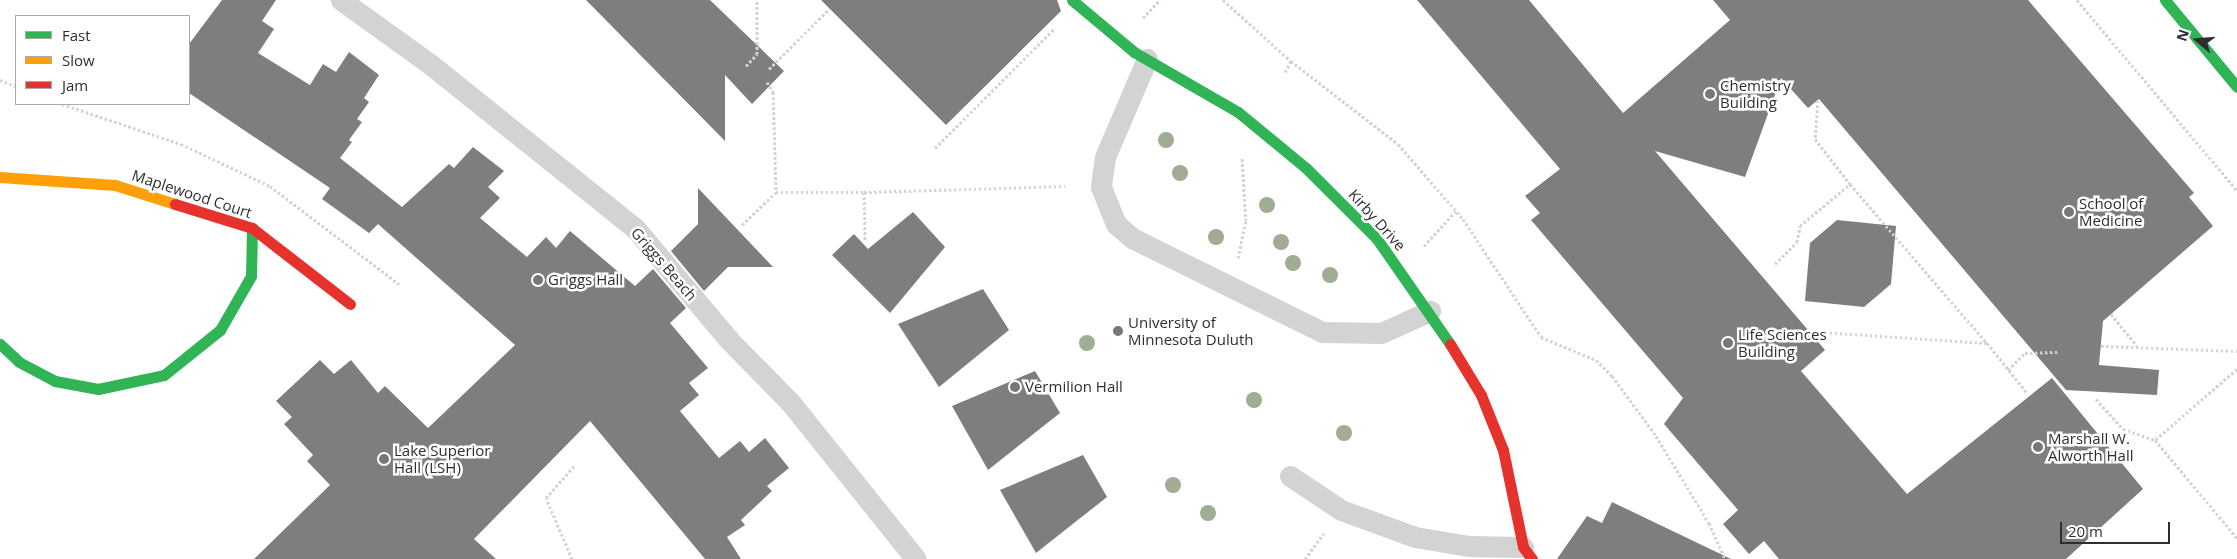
<!DOCTYPE html>
<html>
<head>
<meta charset="utf-8">
<style>
	body { margin:0 }
	#map { position:relative; width:2237px; height:559px; overflow:hidden; background:#fff; font-family:"Open Sans",sans-serif }
	div>[style] { position:absolute }
	[style*='--x'] { left:calc(var(--x)*1px); top:calc(var(--y)*1px); width:calc(var(--w)*1px); rotate:calc(var(--a)*1deg) }
	.building>* { inset:0; background:#7e7e7e }
	.path>* { height:3px; margin-top:-1.5px; transform-origin:0; background:repeating-linear-gradient(90deg,#d3d3d3 0 2.5px,transparent 0 5px) }
	.lane>* { height:21px; margin:-10.5px; padding:0 10.5px; transform-origin:10.5px; border-radius:10.5px; background:#d3d3d3 }
	.fast>* { height:11px; margin:-5.5px; padding:0 5.5px; transform-origin:5.5px; border-radius:5.5px; background:#30b455 }
	.slow>* { height:11px; margin:-5.5px; padding:0 5.5px; transform-origin:5.5px; border-radius:5.5px; background:#ff9f0a }
	.jam>* { height:11px; margin:-5.5px; padding:0 5.5px; transform-origin:5.5px; border-radius:5.5px; background:#e5322d }
	.path-bridge>* { height:3px; margin-top:-1.5px; transform-origin:0; background:repeating-linear-gradient(90deg,#d3d3d3 0 2.5px,transparent 0 5px) }
	.trees>* { width:16px; height:16px; margin:-8px; border-radius:50%; background:#a0ac94 }
	.dots>* { width:14px; height:14px; translate:-50% -50%; box-sizing:border-box; border:2px solid #fff; border-radius:50% }
	span { translate:-50% -50%; white-space:nowrap; text-align:center; line-height:1.15; -webkit-text-stroke:5px #fff; paint-order:stroke }
	.poi-label { font-size:15px; color:#2e2e2e }
	.left { translate:0 -50%; text-align:left }
	.street-label { font-size:15px; color:#2e2e2e }
	.legend { position:absolute; left:15px; top:15px; width:175px; height:90px; box-sizing:border-box; background:#fff; border:1px solid #ababab; margin:0; padding:6px 9px; list-style:none; font-size:15px; color:#2e2e2e }
	.legend li { display:flex; align-items:center; gap:10px; height:25px }
	.legend b { width:25px; border:1px solid #ababab }
	.north { position:absolute; left:2172px; top:15px; width:50px; height:50px; -webkit-text-stroke:4px #fff; paint-order:stroke; rotate:288deg; font-size:14px; font-weight:700; line-height:20px; text-align:center; color:#2e2e2e }
	.north::after { content:''; display:block; margin:auto; width:18px; height:22px; background:#2e2e2e; clip-path:polygon(50% 0,100% 100%,50% 72%,0 100%) }
	.scale { position:absolute; left:2060px; top:522px; width:110px; height:22px; box-sizing:border-box; border:2px solid #2e2e2e; border-top:0; padding-left:6px; font-size:15px; line-height:18px; white-space:nowrap; color:#2e2e2e; -webkit-text-stroke:4px #fff; paint-order:stroke }
</style>
</head>
<body>
<div id="map">
	<div class="building">
		<i style="clip-path:polygon(222px 0,276px 0,262px 21px,274px 29px,258px 53px,310px 85px,323px 64px,336px 72px,349px 52px,379px 75px,364px 98px,369px 102px,357px 119px,362px 122px,349px 140px,352px 142px,340px 158px,402px 207px,449px 164px,454px 168px,473px 147px,504px 171px,488px 187px,500px 198px,480px 218px,527px 257px,546px 237px,556px 248px,570px 231px,635px 286px,653px 269px,686px 308px,670px 323px,708px 368px,689px 383px,699px 395px,680px 411px,719px 458px,740px 441px,749px 452px,765px 438px,789px 468px,767px 486px,772px 491px,741px 520px,745px 525px,727px 537px,741px 559px,705px 559px,590px 421px,474px 539px,496px 559px,254px 559px,330px 485px,307px 461px,313px 455px,284px 424px,292px 417px,276px 401px,320px 360px,334px 374px,351px 360px,378px 393px,385px 386px,428px 428px,515px 345px,378px 224px,369px 233px,322px 199px,330px 188px,189px 93px,189px 44px)"></i>
		<i style="clip-path:polygon(586px 0,710px 0,784px 71px,752px 104px,725px 75px,725px 141px)"></i>
		<i style="clip-path:polygon(821px 0,1057px 0,1061px 11px,946px 125px)"></i>
		<i style="clip-path:polygon(1417px 0,1529px 0,1623px 113px,1730px 20px,1713px 0,2028px 0,2194px 193px,2189px 197px,2213px 226px,2103px 321px,2099px 365px,2159px 370px,2157px 395px,2066px 390px,1819px 99px,1808px 108px,1781px 78px,1745px 177px,1655px 151px,1825px 350px,1801px 371px,1907px 494px,2052px 378px,2143px 489px,2066px 559px,1779px 559px,1764px 541px,1749px 554px,1723px 524px,1738px 510px,1664px 424px,1683px 398px,1531px 220px,1540px 213px,1525px 196px,1560px 169px)"></i>
		<i style="clip-path:polygon(698px 188px,773px 267px,728px 267px,704px 291px,671px 251px,698px 224px)"></i>
		<i style="clip-path:polygon(913px 212px,945px 247px,890px 313px,832px 255px,854px 234px,868px 249px)"></i>
		<i style="clip-path:polygon(1837px 220px,1896px 226px,1891px 284px,1864px 307px,1805px 301px,1810px 243px)"></i>
		<i style="clip-path:polygon(983px 289px,1009px 330px,939px 387px,898px 324px)"></i>
		<i style="clip-path:polygon(1035px 371px,1060px 413px,988px 470px,952px 406px)"></i>
		<i style="clip-path:polygon(1083px 455px,1107px 497px,1036px 553px,1000px 490px)"></i>
		<i style="clip-path:polygon(1612px 502px,1731px 559px,1557px 559px,1587px 516px,1602px 523px)"></i>
	</div>
	<div class="path">
		<i style="--x:1223;--y:0;--w:91;--a:41.9"></i>
		<i style="--x:1291;--y:61;--w:135;--a:37.8"></i>
		<i style="--x:1398;--y:144;--w:99;--a:49.1"></i>
		<i style="--x:1463;--y:219;--w:141;--a:56.5"></i>
		<i style="--x:1541;--y:337;--w:60;--a:22.7"></i>
		<i style="--x:1596;--y:360;--w:23;--a:45"></i>
		<i style="--x:1612;--y:376;--w:74;--a:53.7"></i>
		<i style="--x:1656;--y:436;--w:102;--a:58.7"></i>
		<i style="--x:1709;--y:523;--w:39;--a:66"></i>
		<i style="--x:2077;--y:0;--w:249;--a:50"></i>
		<i style="--x:1143;--y:18;--w:25;--a:-47"></i>
		<i style="--x:746;--y:66;--w:16;--a:-47"></i>
		<i style="--x:757;--y:54;--w:54;--a:-90"></i>
		<i style="--x:1285;--y:72;--w:13;--a:-61"></i>
		<i style="--x:0;--y:80;--w:17;--a:21"></i>
		<i style="--x:767;--y:82;--w:12;--a:59"></i>
		<i style="--x:773;--y:92;--w:100;--a:88.3"></i>
		<i style="--x:776;--y:192;--w:88;--a:0"></i>
		<i style="--x:864;--y:192;--w:48;--a:88.8"></i>
		<i style="--x:1818;--y:100;--w:39;--a:94"></i>
		<i style="--x:1815;--y:139;--w:57;--a:52.1"></i>
		<i style="--x:62;--y:104;--w:126;--a:18.6"></i>
		<i style="--x:181;--y:144;--w:98;--a:25.3"></i>
		<i style="--x:270;--y:186;--w:162;--a:37.2"></i>
		<i style="--x:935;--y:148;--w:170;--a:-45"></i>
		<i style="--x:864;--y:192;--w:201;--a:-1.7"></i>
		<i style="--x:742;--y:225;--w:47;--a:-44.1"></i>
		<i style="--x:1424;--y:246;--w:47;--a:-47.6"></i>
		<i style="--x:1238;--y:258;--w:38;--a:-78"></i>
		<i style="--x:1246;--y:221;--w:63;--a:-93.6"></i>
		<i style="--x:1775;--y:264;--w:31;--a:-45"></i>
		<i style="--x:1797;--y:242;--w:16;--a:-79"></i>
		<i style="--x:1800;--y:226;--w:65;--a:-40"></i>
		<i style="--x:1850;--y:184;--w:210;--a:49.3"></i>
		<i style="--x:1987;--y:343;--w:166;--a:-176.2"></i>
		<i style="--x:1821;--y:332;--w:9;--a:144"></i>
		<i style="--x:2111;--y:314;--w:41;--a:50.9"></i>
		<i style="--x:1987;--y:343;--w:65;--a:51.2"></i>
		<i style="--x:2101;--y:346;--w:136;--a:2.1"></i>
		<i style="--x:2237;--y:369;--w:108;--a:139.1"></i>
		<i style="--x:2155;--y:440;--w:128;--a:50.1"></i>
		<i style="--x:2008;--y:370;--w:24;--a:-45"></i>
		<i style="--x:2025;--y:353;--w:34;--a:-2"></i>
		<i style="--x:2096;--y:399;--w:40;--a:48"></i>
		<i style="--x:2123;--y:429;--w:34;--a:19"></i>
		<i style="--x:572;--y:559;--w:66;--a:-113.1"></i>
		<i style="--x:546;--y:498;--w:44;--a:-48.7"></i>
		<i style="--x:1305;--y:559;--w:32;--a:-54"></i>
	</div>
	<div class="lane">
		<i style="--x:341;--y:0;--w:110;--a:35.7"></i>
		<i style="--x:430;--y:64;--w:263;--a:38.7"></i>
		<i style="--x:635;--y:228;--w:145;--a:50"></i>
		<i style="--x:728;--y:339;--w:88;--a:45.5"></i>
		<i style="--x:790;--y:402;--w:201;--a:51.3"></i>
		<i style="--x:1147;--y:59;--w:107;--a:113.2"></i>
		<i style="--x:1105;--y:157;--w:30;--a:98"></i>
		<i style="--x:1101;--y:187;--w:40;--a:68"></i>
		<i style="--x:1116;--y:224;--w:21;--a:41"></i>
		<i style="--x:1132;--y:238;--w:212;--a:26.3"></i>
		<i style="--x:1322;--y:332;--w:59;--a:1"></i>
		<i style="--x:1381;--y:333;--w:54;--a:-24.2"></i>
		<i style="--x:1290;--y:476;--w:61;--a:33.7"></i>
		<i style="--x:1341;--y:510;--w:79;--a:20"></i>
		<i style="--x:1415;--y:537;--w:55;--a:9.5"></i>
		<i style="--x:1469;--y:546;--w:54;--a:1.1"></i>
	</div>
	<div class="fast">
		<i style="--x:1072;--y:0;--w:81;--a:40"></i>
		<i style="--x:1134;--y:52;--w:120;--a:30"></i>
		<i style="--x:1238;--y:112;--w:88;--a:39.5"></i>
		<i style="--x:1306;--y:168;--w:100;--a:45"></i>
		<i style="--x:1377;--y:239;--w:128;--a:55.2"></i>
		<i style="--x:2165;--y:0;--w:113;--a:50.4"></i>
		<i style="--x:0;--y:344;--w:26;--a:43"></i>
		<i style="--x:19;--y:362;--w:41;--a:27.8"></i>
		<i style="--x:55;--y:381;--w:44;--a:10.5"></i>
		<i style="--x:98;--y:389;--w:67;--a:-12"></i>
		<i style="--x:164;--y:375;--w:72;--a:-38.8"></i>
		<i style="--x:220;--y:330;--w:62;--a:-60.1"></i>
		<i style="--x:251;--y:276;--w:48;--a:-88.8"></i>
	</div>
	<div class="slow">
		<i style="--x:0;--y:177;--w:115;--a:4"></i>
		<i style="--x:115;--y:185;--w:63;--a:17.6"></i>
	</div>
	<div class="jam">
		<i style="--x:175;--y:204;--w:81;--a:17.3"></i>
		<i style="--x:252;--y:228;--w:124;--a:37.8"></i>
		<i style="--x:1450;--y:344;--w:60;--a:58.7"></i>
		<i style="--x:1481;--y:395;--w:59;--a:68.2"></i>
		<i style="--x:1503;--y:450;--w:99;--a:78.3"></i>
		<i style="--x:1523;--y:547;--w:15;--a:53"></i>
	</div>
	<div class="path-bridge">
		<i style="--x:769;--y:69;--w:86;--a:-45"></i>
	</div>
	<div class="trees">
		<i style="left:1166px;top:140px"></i>
		<i style="left:1180px;top:173px"></i>
		<i style="left:1267px;top:205px"></i>
		<i style="left:1216px;top:237px"></i>
		<i style="left:1281px;top:242px"></i>
		<i style="left:1293px;top:263px"></i>
		<i style="left:1330px;top:275px"></i>
		<i style="left:1087px;top:343px"></i>
		<i style="left:1254px;top:400px"></i>
		<i style="left:1344px;top:433px"></i>
		<i style="left:1173px;top:485px"></i>
		<i style="left:1208px;top:513px"></i>
	</div>
	<div class="dots">
		<i style="left:1710px;top:94px;background:#777"></i>
		<i style="left:2069px;top:212px;background:#777"></i>
		<i style="left:538px;top:280px;background:#777"></i>
		<i style="left:1118px;top:331px;background:#777"></i>
		<i style="left:1728px;top:343px;background:#777"></i>
		<i style="left:1015px;top:387px;background:#777"></i>
		<i style="left:2038px;top:447px;background:#777"></i>
		<i style="left:384px;top:459px;background:#777"></i>
	</div>
	<div class="poi-label">
		<span class="left" style="left:1720px;top:94px">Chemistry<br>Building</span>
		<span class="left" style="left:2079px;top:212px">School of<br>Medicine</span>
		<span class="left" style="left:548px;top:280px">Griggs Hall</span>
		<span class="left" style="left:1128px;top:331px">University of<br>Minnesota Duluth</span>
		<span class="left" style="left:1738px;top:343px">Life Sciences<br>Building</span>
		<span class="left" style="left:1025px;top:387px">Vermilion Hall</span>
		<span class="left" style="left:2048px;top:447px">Marshall W.<br>Alworth Hall</span>
		<span class="left" style="left:394px;top:459px">Lake Superior<br>Hall (LSH)</span>
	</div>
	<div class="street-label">
		<span style="left:192px;top:194px;rotate:18deg">Maplewood Court</span>
		<span style="left:1377px;top:220px;rotate:48deg">Kirby Drive</span>
		<span style="left:664px;top:264px;rotate:49deg">Griggs Beach</span>
	</div>
	<ul class="legend">
	<li><b style="height:6px;background:#30b455"></b>Fast</li>
	<li><b style="height:6px;background:#ff9f0a"></b>Slow</li>
	<li><b style="height:6px;background:#e5322d"></b>Jam</li>
	</ul>
	<div class="north">N</div>
	<div class="scale">20 m</div>
</div>
</body>
</html>
